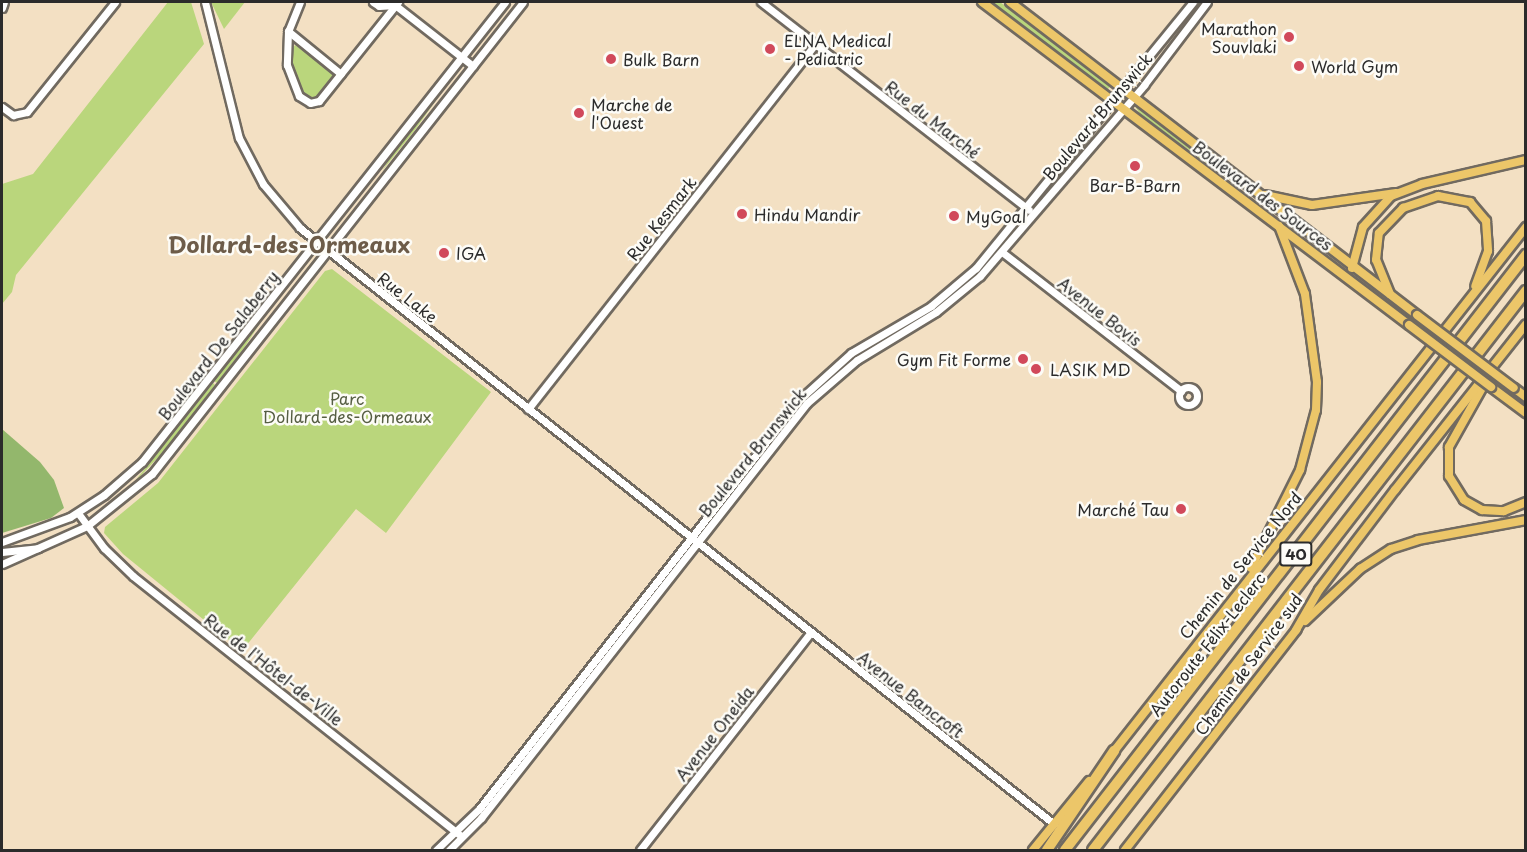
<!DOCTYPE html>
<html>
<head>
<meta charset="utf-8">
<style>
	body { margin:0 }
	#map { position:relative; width:1527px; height:852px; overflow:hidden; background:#f3e0c3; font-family:"Playpen Sans",sans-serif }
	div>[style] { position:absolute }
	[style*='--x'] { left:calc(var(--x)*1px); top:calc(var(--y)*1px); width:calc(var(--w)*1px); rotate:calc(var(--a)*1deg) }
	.green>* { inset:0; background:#bad67c }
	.forest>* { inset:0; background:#93b76c }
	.roads { filter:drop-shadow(2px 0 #716a60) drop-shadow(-2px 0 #716a60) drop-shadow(0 2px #716a60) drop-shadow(0 -2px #716a60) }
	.minor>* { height:7px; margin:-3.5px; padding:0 3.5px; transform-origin:3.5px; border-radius:3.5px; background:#fff }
	.minor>.ring { margin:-3.5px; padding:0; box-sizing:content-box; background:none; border:7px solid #fff; border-radius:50% }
	.major>* { height:8px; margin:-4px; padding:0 4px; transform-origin:4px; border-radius:4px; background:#ecc669 }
	.highway>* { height:10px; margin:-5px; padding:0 5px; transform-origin:5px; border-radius:5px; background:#ecc669 }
	.bridges { filter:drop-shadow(2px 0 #716a60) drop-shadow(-2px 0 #716a60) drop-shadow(0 2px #716a60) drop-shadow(0 -2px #716a60) }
	.major-bridge>* { height:8px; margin:-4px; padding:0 4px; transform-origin:4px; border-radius:4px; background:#ecc669 }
	.dots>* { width:16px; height:16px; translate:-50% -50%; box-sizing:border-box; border:3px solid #fdfcf7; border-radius:50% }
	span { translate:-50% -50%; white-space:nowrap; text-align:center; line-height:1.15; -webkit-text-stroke:5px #fdfcf7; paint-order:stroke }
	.shield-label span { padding:2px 4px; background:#fdfcf7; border:2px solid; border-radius:4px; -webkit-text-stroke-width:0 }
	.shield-label { font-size:15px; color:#2b2b2b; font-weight:700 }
	.poi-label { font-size:16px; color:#2b2b2b }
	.right { translate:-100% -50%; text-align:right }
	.left { translate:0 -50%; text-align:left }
	.street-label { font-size:16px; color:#2b2b2b }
	.park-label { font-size:16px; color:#565e43 }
	.district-label { font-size:22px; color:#6d5c49; font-weight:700 }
	.frame { position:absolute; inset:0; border:3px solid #2b2b2b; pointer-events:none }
</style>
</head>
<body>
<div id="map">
	<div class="green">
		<i style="clip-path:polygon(168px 2px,191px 2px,204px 44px,16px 275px,12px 292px,2px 304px,2px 184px,33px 174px)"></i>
		<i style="clip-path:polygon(211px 2px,245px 2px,224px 29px)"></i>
		<i style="clip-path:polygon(992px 2px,1000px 2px,1110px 87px,1107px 90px)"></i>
		<i style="clip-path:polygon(295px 45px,333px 71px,333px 78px,315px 98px,306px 98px,294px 75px,290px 53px)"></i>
		<i style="clip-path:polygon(448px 83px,415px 130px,382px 171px,395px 150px)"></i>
		<i style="clip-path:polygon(1134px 105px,1206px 161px,1241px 188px,1140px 114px)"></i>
		<i style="clip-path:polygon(332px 269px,491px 392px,386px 533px,356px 509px,242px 651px,123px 554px,104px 533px,105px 527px,158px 483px,325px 271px)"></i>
		<i style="clip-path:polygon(267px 312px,244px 348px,217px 383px,214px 381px)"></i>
		<i style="clip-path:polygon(213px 383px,215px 385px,166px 449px,131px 486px)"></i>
	</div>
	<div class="forest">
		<i style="clip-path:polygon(2px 429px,40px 462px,54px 480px,64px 508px,51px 518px,2px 533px)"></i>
	</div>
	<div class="roads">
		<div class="minor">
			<i style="--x:205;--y:2;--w:140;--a:76"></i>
			<i style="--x:239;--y:138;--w:52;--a:62.4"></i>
			<i style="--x:263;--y:184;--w:57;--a:49.9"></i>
			<i style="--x:300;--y:228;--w:961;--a:38.32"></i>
			<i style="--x:300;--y:2;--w:31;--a:112"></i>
			<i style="--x:288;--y:31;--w:34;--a:92"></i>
			<i style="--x:287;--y:65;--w:33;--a:69"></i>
			<i style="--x:299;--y:96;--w:13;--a:32"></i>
			<i style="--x:310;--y:103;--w:9;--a:-13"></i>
			<i style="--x:319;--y:101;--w:127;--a:-51.4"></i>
			<i style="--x:373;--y:2;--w:7;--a:34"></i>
			<i style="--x:379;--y:6;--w:16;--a:-4"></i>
			<i style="--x:395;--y:5;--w:99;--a:38"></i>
			<i style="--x:761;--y:2;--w:339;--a:37.8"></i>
			<i style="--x:2;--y:8;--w:6;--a:-72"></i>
			<i style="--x:288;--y:31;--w:68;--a:39.1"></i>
			<i style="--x:2;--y:107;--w:14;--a:36"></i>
			<i style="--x:13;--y:115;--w:14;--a:-12"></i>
			<i style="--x:27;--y:112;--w:141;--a:-51.3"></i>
			<i style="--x:1002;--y:252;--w:227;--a:37.8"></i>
			<i class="ring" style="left:1179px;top:387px;width:11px;height:11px"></i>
			<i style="--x:528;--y:409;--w:464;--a:-51.8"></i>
			<i style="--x:78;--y:513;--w:44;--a:53.4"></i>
			<i style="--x:104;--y:548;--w:40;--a:44"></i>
			<i style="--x:133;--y:576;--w:417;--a:38.4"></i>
			<i style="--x:2;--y:542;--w:72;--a:-20.2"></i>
			<i style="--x:70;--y:517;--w:40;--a:-32.9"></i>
			<i style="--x:104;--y:495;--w:50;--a:-41"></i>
			<i style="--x:142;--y:462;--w:586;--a:-51.72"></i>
			<i style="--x:2;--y:552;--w:36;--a:-6"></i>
			<i style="--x:2;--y:564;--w:93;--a:-24.1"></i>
			<i style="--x:87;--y:526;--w:83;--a:-38.7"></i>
			<i style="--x:152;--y:474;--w:600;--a:-51.83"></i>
			<i style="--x:436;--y:850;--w:59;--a:-43.6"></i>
			<i style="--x:479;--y:809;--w:519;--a:-51.96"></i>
			<i style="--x:799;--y:400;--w:70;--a:-42.1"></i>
			<i style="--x:851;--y:353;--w:93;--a:-30.4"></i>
			<i style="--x:931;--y:306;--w:59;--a:-40.2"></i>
			<i style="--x:976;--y:268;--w:343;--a:-50.8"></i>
			<i style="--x:449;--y:850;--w:45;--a:-45"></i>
			<i style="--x:481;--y:818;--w:528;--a:-51.85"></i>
			<i style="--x:807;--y:403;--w:66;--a:-40.7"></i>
			<i style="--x:857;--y:360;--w:92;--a:-31.3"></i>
			<i style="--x:936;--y:312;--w:57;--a:-39.3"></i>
			<i style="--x:980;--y:276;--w:252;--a:-49.3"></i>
			<i style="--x:1144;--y:85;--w:104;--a:-52.8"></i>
			<i style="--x:640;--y:850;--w:276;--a:-51.9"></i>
		</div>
		<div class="major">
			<i style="--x:982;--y:2;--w:535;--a:37.11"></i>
			<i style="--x:1010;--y:2;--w:513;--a:37.56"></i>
			<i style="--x:1265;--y:195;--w:48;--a:12"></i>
			<i style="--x:1312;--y:205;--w:85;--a:-8.1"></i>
			<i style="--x:1352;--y:268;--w:42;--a:-75"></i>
			<i style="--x:1363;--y:227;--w:42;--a:-47.9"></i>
			<i style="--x:1391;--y:196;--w:33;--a:-21"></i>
			<i style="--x:1422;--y:184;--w:107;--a:-13"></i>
			<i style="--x:1390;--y:294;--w:37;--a:-112"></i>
			<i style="--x:1376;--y:260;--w:27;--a:-84"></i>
			<i style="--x:1379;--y:233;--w:35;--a:-46"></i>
			<i style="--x:1403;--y:208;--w:37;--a:-19"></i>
			<i style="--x:1438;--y:196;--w:33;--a:11"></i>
			<i style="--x:1470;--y:202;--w:25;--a:50"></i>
			<i style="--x:1486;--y:221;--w:30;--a:86"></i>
			<i style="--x:1488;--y:251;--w:37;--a:110"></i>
			<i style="--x:1486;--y:381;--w:76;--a:119.3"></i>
			<i style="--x:1449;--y:447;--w:29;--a:90"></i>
			<i style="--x:1449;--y:476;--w:28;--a:58"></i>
			<i style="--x:1464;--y:500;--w:21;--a:29"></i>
			<i style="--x:1482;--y:510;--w:22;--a:3"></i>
			<i style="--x:1504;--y:511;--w:24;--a:-22"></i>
			<i style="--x:1491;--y:387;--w:44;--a:36.6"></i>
			<i style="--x:1514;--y:388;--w:15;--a:37"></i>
			<i style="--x:1251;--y:568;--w:110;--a:-63.4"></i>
			<i style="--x:1300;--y:470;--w:62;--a:-75.1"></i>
			<i style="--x:1316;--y:410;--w:28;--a:-88"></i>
			<i style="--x:1317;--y:382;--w:89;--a:-97.8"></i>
			<i style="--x:1305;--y:294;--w:73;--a:-110.9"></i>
			<i style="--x:1305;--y:621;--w:76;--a:-43.4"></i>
			<i style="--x:1360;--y:569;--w:37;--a:-33"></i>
			<i style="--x:1391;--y:549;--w:28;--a:-18"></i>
			<i style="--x:1418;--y:540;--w:110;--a:-10.5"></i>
			<i style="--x:1111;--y:755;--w:672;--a:-51.83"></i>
			<i style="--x:1033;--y:850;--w:89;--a:-50.9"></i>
			<i style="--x:1125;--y:850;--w:279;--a:-52.1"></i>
			<i style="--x:1296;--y:630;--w:46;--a:-60.1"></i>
			<i style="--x:1319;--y:590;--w:126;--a:-52.8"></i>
			<i style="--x:1395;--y:490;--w:211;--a:-51.7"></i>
		</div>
		<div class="highway">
			<i style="--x:1047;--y:850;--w:120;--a:-55.9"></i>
			<i style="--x:1065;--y:850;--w:753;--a:-52.23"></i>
			<i style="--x:1093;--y:850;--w:707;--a:-52.24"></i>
		</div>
	</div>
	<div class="bridges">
		<div class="major-bridge">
			<i style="--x:1417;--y:315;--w:121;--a:37"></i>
			<i style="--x:1409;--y:325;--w:103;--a:37.1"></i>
		</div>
	</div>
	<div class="dots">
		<i style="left:1289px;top:37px;background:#d1495b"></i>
		<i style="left:770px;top:49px;background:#d1495b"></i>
		<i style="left:611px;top:59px;background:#d1495b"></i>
		<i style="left:1299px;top:66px;background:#d1495b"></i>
		<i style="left:579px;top:113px;background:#d1495b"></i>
		<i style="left:1135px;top:166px;background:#d1495b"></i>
		<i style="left:742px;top:214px;background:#d1495b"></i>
		<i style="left:954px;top:216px;background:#d1495b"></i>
		<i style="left:444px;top:253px;background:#d1495b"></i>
		<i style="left:1023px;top:359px;background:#d1495b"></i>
		<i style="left:1036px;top:369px;background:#d1495b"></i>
		<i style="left:1181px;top:509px;background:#d1495b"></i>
	</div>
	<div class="shield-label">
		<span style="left:1296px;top:554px">40</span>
	</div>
	<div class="poi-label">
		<span class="right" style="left:1277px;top:37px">Marathon<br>Souvlaki</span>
		<span class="left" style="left:784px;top:49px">ELNA Medical<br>- Pediatric</span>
		<span class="left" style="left:623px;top:59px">Bulk Barn</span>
		<span class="left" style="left:1311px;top:66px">World Gym</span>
		<span class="left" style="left:591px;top:113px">Marche de<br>l'Ouest</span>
		<span style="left:1135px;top:185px">Bar-B-Barn</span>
		<span class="left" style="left:754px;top:214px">Hindu Mandir</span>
		<span class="left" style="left:966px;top:216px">MyGoal</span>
		<span class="left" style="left:456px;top:253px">IGA</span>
		<span class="right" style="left:1011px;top:359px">Gym Fit Forme</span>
		<span class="left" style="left:1050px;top:369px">LASIK MD</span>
		<span class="right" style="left:1169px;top:509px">Marché Tau</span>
	</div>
	<div class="street-label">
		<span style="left:1097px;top:116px;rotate:-50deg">Boulevard Brunswick</span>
		<span style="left:933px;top:119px;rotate:38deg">Rue du Marché</span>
		<span style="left:1263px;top:195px;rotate:37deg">Boulevard des Sources</span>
		<span style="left:661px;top:218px;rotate:-52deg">Rue Kesmark</span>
		<span style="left:408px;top:297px;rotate:38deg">Rue Lake</span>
		<span style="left:1100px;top:311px;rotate:38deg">Avenue Bovis</span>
		<span style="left:218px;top:345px;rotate:-52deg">Boulevard De Salaberry</span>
		<span style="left:752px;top:452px;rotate:-51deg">Boulevard Brunswick</span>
		<span style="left:1240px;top:565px;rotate:-51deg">Chemin de Service Nord</span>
		<span style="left:1207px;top:644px;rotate:-52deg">Autoroute Félix-Leclerc</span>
		<span style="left:1248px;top:664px;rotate:-54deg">Chemin de Service sud</span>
		<span style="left:274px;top:669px;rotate:38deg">Rue de l'Hôtel-de-Ville</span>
		<span style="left:911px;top:694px;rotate:38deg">Avenue Bancroft</span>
		<span style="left:714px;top:733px;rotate:-52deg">Avenue Oneida</span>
	</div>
	<div class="park-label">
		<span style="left:347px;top:407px">Parc<br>Dollard-des-Ormeaux</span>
	</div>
	<div class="district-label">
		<span style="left:289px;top:244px">Dollard-des-Ormeaux</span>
	</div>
	<div class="frame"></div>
</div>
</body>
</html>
